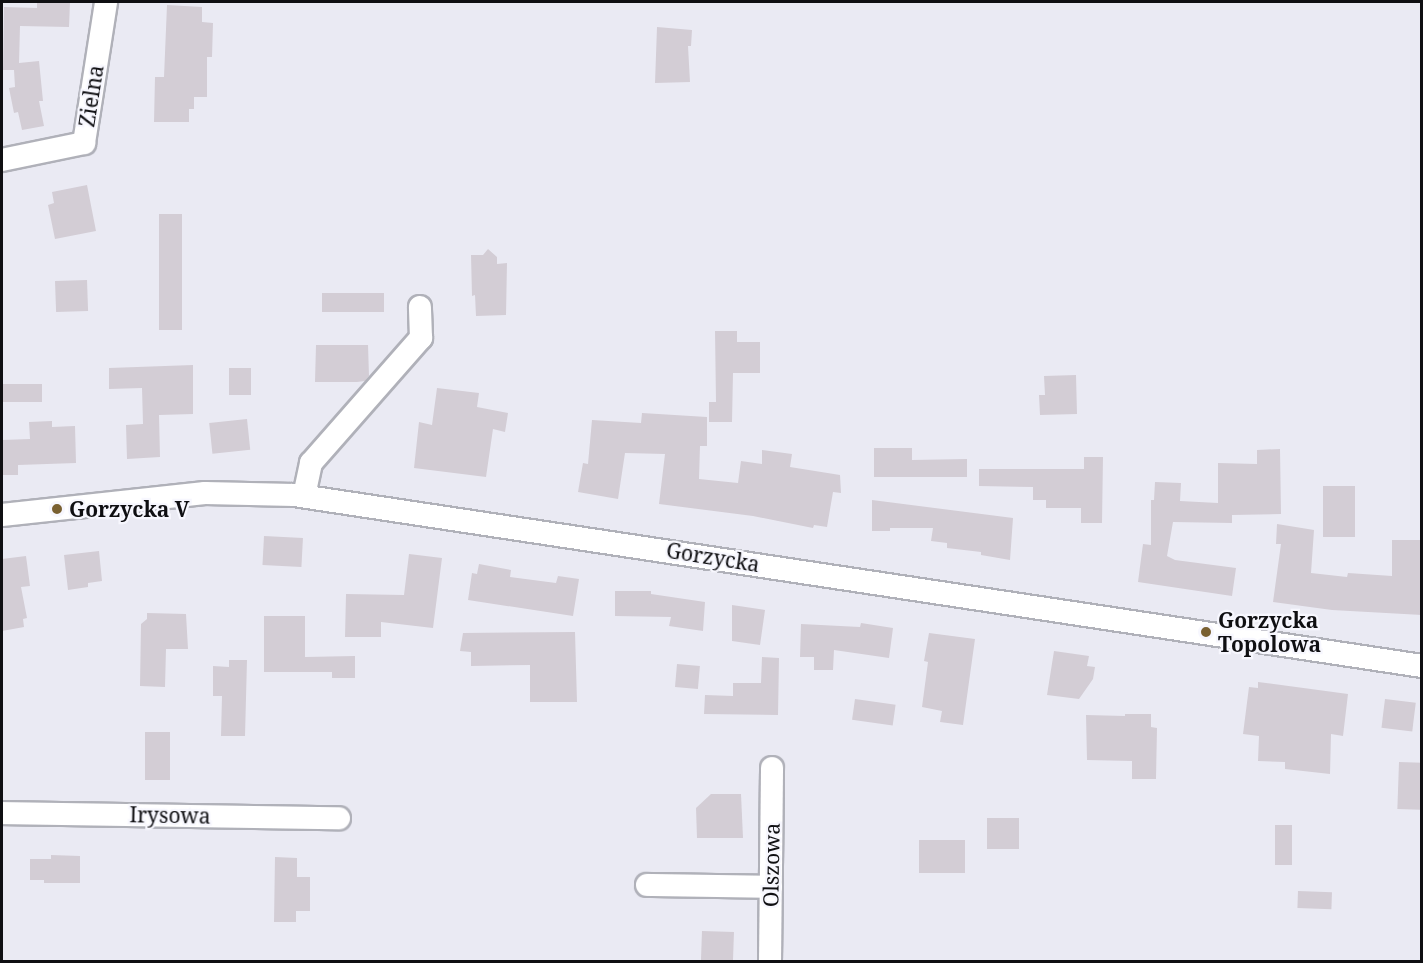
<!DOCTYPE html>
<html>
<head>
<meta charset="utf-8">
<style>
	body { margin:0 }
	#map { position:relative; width:1423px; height:963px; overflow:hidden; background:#eaeaf3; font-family:"Noto Serif",serif }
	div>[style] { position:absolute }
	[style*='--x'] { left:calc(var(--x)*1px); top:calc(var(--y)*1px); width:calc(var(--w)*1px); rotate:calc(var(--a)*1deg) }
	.building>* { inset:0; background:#d3cdd5; transform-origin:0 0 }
	.roads { filter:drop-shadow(2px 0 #b0b1b9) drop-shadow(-2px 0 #b0b1b9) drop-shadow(0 2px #b0b1b9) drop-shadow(0 -2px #b0b1b9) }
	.minor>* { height:22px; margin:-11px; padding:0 11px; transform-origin:11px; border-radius:11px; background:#fff }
	.dots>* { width:16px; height:16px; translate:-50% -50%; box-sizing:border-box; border:3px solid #f7f7fe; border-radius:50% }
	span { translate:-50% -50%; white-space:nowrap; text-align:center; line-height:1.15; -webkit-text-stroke:4.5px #f7f7fe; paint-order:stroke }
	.street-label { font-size:21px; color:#0f0f12 }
	.poi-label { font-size:21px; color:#0f0f12; font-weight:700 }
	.left { translate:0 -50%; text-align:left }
	.frame { position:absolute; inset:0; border:3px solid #0f0f12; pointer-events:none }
</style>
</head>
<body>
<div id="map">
	<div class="building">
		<i style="clip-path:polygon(37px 2px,70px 2px,69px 27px,20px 26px,19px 63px,39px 61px,43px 101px,39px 101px,44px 126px,22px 130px,18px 112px,14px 113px,9px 88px,15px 87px,14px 70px,3px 70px,4px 7px,37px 8px)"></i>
		<i style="clip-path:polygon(167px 5px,202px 7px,202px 22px,213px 23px,212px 57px,207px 57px,207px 97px,194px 97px,194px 109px,189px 109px,189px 122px,154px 122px,155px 77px,164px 77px)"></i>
		<i style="clip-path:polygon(657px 27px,692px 30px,691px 46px,688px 46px,690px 82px,655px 83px)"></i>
		<i style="clip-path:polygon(87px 185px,96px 231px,55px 239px,48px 205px,54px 203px,52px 192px)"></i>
		<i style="left:159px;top:214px;width:23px;height:116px"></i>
		<i style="clip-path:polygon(488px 249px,497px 257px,497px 264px,507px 263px,506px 315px,476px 316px,475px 295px,472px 296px,471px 255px,483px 255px)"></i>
		<i style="left:87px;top:280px;width:31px;height:32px;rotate:88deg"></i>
		<i style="left:384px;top:293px;width:19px;height:62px;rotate:90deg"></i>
		<i style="clip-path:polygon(715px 331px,737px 331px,737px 342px,760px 342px,760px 373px,733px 373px,732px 422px,709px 422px,709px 402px,716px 402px)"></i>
		<i style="clip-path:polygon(316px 345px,368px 345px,369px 376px,365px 381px,357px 382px,315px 382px)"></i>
		<i style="clip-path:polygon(193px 365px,193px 414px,159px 415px,160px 457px,127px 459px,126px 425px,143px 424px,142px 388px,109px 389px,109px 368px)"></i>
		<i style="left:229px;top:368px;width:22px;height:27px"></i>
		<i style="clip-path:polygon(1076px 375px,1077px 414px,1040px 415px,1039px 395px,1045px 395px,1044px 376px)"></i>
		<i style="left:42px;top:384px;width:18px;height:40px;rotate:90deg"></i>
		<i style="clip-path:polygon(437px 388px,479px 393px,477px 407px,508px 413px,505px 432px,493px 429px,486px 477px,414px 468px,419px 422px,432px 425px)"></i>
		<i style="clip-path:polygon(642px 413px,707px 417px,707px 446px,700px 446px,699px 479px,738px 483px,741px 461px,762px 464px,762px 450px,792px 454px,790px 467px,840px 475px,841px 493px,833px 492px,827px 527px,814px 525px,813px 528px,753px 516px,659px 504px,665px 454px,625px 453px,618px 499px,578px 492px,583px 463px,588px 464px,592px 420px,641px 423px)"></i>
		<i style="left:247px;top:419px;width:31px;height:38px;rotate:84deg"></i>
		<i style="clip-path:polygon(52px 421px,52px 427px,75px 426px,76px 463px,18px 465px,18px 475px,2px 475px,2px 440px,30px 439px,29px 422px)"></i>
		<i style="clip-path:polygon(874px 448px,912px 448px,912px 460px,967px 459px,967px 477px,874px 477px)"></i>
		<i style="clip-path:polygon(1280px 449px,1281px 514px,1232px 515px,1232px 523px,1173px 522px,1167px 556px,1175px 560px,1236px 568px,1232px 596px,1138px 582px,1143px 544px,1151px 545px,1151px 500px,1154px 500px,1155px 482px,1181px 483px,1180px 501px,1218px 503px,1218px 463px,1257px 464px,1257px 450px)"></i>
		<i style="clip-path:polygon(1084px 457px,1103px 457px,1102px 523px,1081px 523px,1081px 508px,1046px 508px,1046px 500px,1033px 500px,1033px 487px,979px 486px,979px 469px,1084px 469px)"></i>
		<i style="left:1323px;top:486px;width:32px;height:51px"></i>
		<i style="clip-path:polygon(872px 500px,1013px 518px,1010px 560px,981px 555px,981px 552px,947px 548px,947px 543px,931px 541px,933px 528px,890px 528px,890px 531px,872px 531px)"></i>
		<i style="clip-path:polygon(1277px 524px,1314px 530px,1311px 573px,1347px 577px,1348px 573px,1392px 576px,1392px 540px,1422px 540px,1422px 615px,1332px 610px,1273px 602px,1281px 544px,1276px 544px)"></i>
		<i style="left:264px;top:536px;width:39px;height:29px;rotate:3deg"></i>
		<i style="clip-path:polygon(99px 551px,102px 581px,88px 583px,88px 587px,68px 590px,64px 555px)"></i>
		<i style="clip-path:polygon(409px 554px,442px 558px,433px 628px,381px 622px,381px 637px,345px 637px,346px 594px,404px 595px)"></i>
		<i style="clip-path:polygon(26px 556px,30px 586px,21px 587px,27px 618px,23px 619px,24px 627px,2px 631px,2px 559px)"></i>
		<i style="clip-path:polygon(479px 564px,511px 570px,510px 577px,556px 583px,558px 576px,579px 579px,573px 616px,468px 600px,472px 573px,477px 574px)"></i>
		<i style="clip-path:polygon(615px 591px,651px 591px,651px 594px,705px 602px,703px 631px,669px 626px,671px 617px,615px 616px)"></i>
		<i style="clip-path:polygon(732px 605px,765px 610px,760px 645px,732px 641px)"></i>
		<i style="clip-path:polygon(147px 613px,186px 614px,188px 649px,166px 649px,165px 687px,140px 686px,141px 624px,147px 619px)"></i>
		<i style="clip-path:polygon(264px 616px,305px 616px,305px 657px,355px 656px,355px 678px,332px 678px,332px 672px,264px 672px)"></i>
		<i style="clip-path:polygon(861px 623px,893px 628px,889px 658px,834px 650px,833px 670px,814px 670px,814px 657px,800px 657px,801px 624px,860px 627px)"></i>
		<i style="clip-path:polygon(575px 632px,577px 702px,530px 702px,530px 665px,471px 666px,471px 652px,460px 651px,463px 633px)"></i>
		<i style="clip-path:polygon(929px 633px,975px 639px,963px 725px,940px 722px,942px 711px,922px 707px,928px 662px,924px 661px)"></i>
		<i style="clip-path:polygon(1054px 651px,1089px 656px,1087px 666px,1095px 667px,1093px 679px,1079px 699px,1047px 695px)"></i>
		<i style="clip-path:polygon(762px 657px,779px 658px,778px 715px,704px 714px,705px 695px,733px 696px,733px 683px,761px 683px)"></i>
		<i style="clip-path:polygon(229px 660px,247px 660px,245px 736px,221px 736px,222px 696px,213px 696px,213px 666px,229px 667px)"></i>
		<i style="left:677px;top:664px;width:23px;height:23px;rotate:5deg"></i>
		<i style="clip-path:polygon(1258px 682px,1348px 694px,1343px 736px,1331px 734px,1330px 774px,1285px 769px,1285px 762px,1258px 761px,1259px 736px,1243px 734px,1249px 687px,1258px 688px)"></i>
		<i style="left:855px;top:699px;width:41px;height:21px;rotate:8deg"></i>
		<i style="left:1385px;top:699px;width:31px;height:29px;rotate:7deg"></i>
		<i style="clip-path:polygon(1125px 714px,1151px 714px,1151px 727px,1157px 728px,1156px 779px,1132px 779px,1132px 761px,1087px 760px,1086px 715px,1125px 716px)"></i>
		<i style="left:145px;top:732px;width:25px;height:48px"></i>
		<i style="left:1399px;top:762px;width:23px;height:47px;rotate:2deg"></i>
		<i style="clip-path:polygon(711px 794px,741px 794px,743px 838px,697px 838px,696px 808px)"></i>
		<i style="left:987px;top:818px;width:32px;height:31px"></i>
		<i style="left:1275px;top:825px;width:17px;height:40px"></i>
		<i style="left:919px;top:840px;width:46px;height:33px"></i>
		<i style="clip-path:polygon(51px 855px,80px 856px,80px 883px,44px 883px,44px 880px,30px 880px,30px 859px,51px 859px)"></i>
		<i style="clip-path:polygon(275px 857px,297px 858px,297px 877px,310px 877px,310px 911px,296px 911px,296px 922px,274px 922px)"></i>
		<i style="left:1298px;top:891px;width:34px;height:17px;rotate:2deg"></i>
		<i style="left:702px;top:931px;width:32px;height:31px;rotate:2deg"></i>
	</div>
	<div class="roads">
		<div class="minor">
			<i style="--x:2;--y:160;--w:84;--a:-11.7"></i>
			<i style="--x:84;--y:143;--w:143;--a:-81.1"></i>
			<i style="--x:304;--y:496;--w:34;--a:-78"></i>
			<i style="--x:311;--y:463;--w:167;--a:-48.7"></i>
			<i style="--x:421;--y:338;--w:31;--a:-92"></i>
			<i style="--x:2;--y:515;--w:204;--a:-6.2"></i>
			<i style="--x:205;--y:493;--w:89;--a:1.3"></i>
			<i style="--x:294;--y:495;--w:1141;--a:8.62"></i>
			<i style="--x:2;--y:813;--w:337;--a:0.9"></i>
			<i style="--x:647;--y:885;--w:124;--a:0.9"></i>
			<i style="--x:770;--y:962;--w:194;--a:-89.4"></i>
		</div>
	</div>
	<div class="dots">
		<i style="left:57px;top:509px;background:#796031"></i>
		<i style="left:1206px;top:632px;background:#796031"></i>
	</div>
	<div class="street-label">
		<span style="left:91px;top:96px;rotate:-81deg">Zielna</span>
		<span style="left:713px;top:557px;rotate:9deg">Gorzycka</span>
		<span style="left:170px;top:815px;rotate:1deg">Irysowa</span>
		<span style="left:771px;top:865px;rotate:-89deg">Olszowa</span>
	</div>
	<div class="poi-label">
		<span class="left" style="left:69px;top:509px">Gorzycka V</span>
		<span class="left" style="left:1218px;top:632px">Gorzycka<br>Topolowa</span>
	</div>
	<div class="frame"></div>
</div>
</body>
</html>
